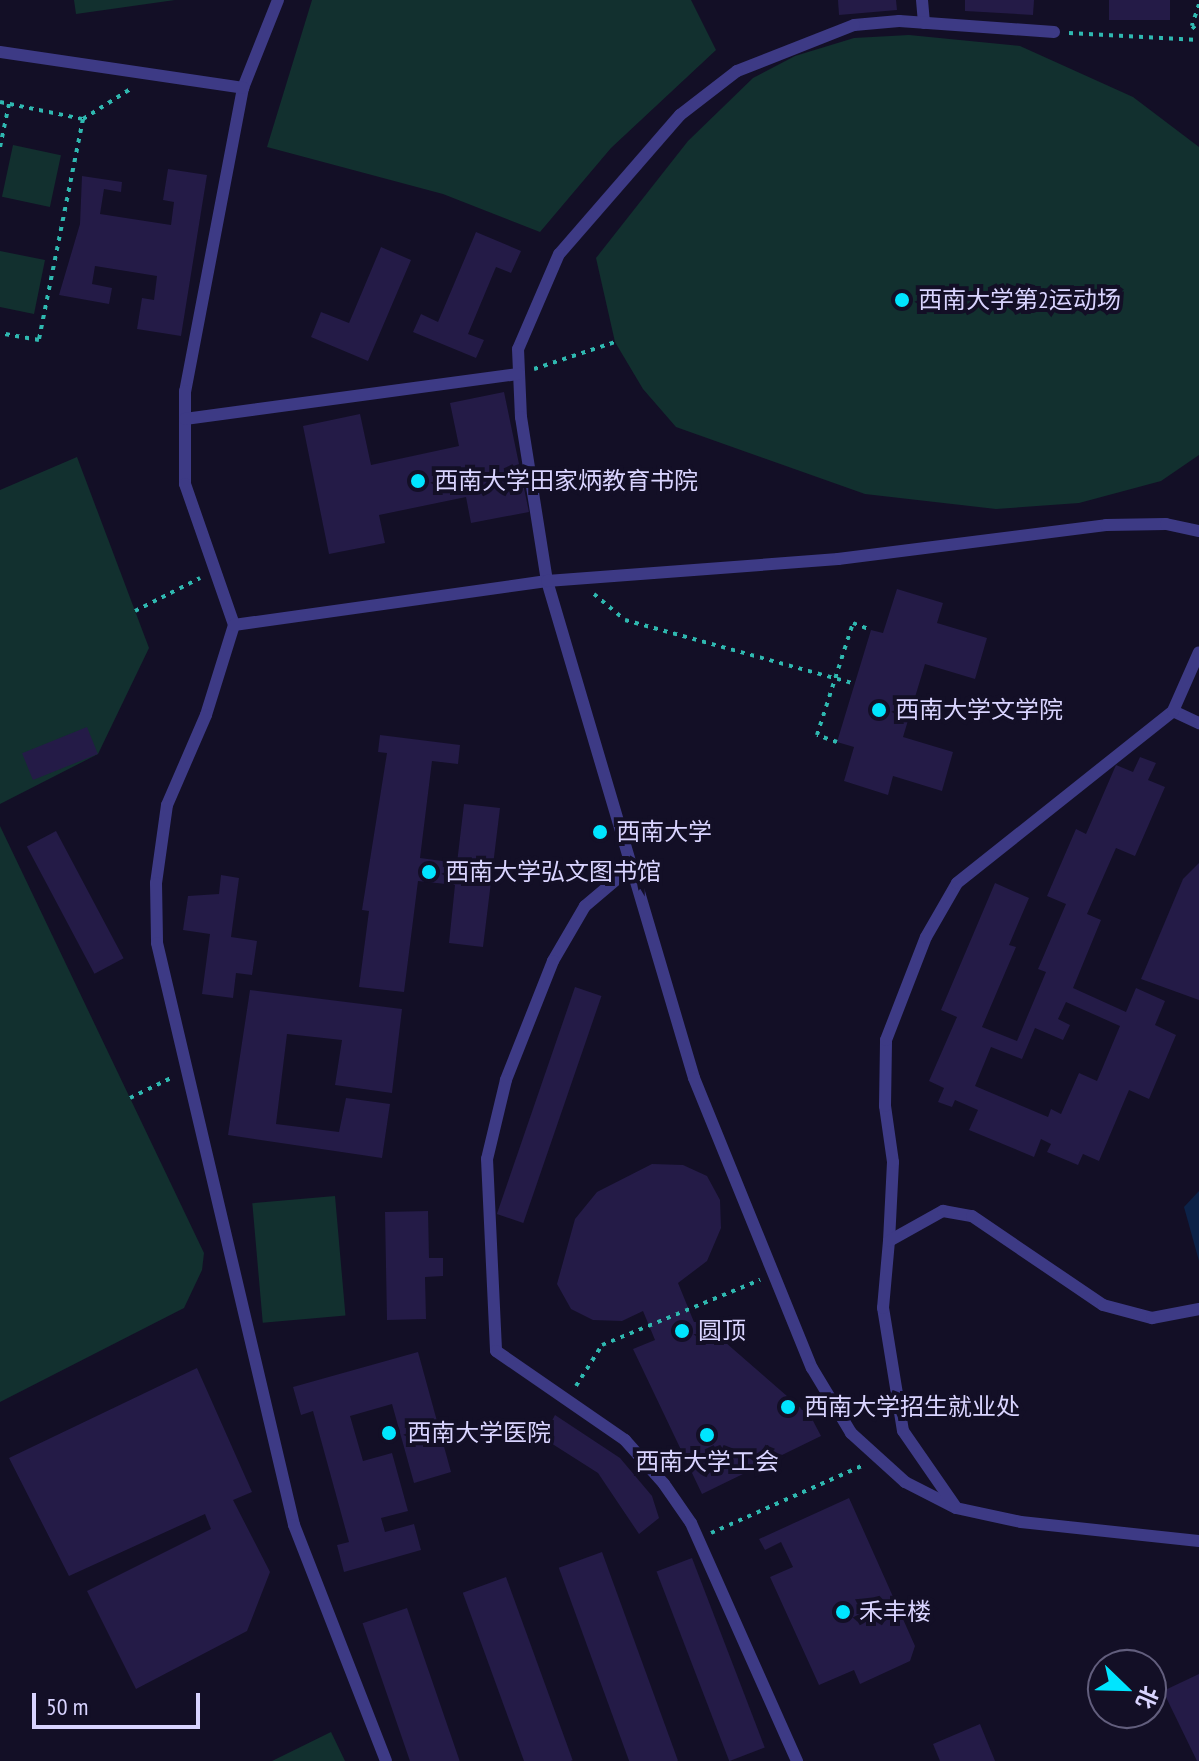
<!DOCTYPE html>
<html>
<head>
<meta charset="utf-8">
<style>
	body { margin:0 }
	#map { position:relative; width:1199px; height:1761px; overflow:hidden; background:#130f26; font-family:"PT Sans Narrow","Noto Sans SC",sans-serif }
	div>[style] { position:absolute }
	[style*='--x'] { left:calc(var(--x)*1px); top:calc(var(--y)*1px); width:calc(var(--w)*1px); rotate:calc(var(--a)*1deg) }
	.green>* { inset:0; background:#12302f; transform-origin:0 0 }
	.water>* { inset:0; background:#0c2248 }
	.building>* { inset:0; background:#241b47; transform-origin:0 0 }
	.path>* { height:4px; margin-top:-2px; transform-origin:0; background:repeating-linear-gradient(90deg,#2fb8b0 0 4px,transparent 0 10px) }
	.service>* { height:12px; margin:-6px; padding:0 6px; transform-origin:6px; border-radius:6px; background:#3d3a85 }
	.dots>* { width:22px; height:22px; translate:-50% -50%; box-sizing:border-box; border:4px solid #130f26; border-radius:50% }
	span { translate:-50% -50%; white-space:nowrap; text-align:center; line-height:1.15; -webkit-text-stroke:8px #130f26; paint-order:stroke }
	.poi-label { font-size:24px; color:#d9d4ff }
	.left { translate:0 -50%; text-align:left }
	.north { position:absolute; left:1087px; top:1649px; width:80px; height:80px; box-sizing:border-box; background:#130f26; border:2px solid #625e7d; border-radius:50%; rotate:113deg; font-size:22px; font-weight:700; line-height:32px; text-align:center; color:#d9d4ff }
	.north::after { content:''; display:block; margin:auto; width:28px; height:36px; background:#00e5ff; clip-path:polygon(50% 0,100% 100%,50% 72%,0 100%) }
	.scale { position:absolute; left:32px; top:1693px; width:168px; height:36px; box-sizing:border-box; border:4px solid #d9d4ff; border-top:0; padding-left:10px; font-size:24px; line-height:28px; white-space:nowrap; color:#d9d4ff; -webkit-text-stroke:6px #130f26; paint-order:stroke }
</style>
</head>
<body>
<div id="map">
	<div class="green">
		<i style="clip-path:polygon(74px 0,175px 0,76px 14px)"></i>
		<i style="clip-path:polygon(312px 0,691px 0,716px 50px,611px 148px,540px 232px,443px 194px,267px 147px)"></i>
		<i style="clip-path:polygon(909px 35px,1020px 46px,1133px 97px,1199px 147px,1199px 455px,1161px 481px,1079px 503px,996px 509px,865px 494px,676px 427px,643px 389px,615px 342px,596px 258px,688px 141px,753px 78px,795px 56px,854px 38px)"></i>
		<i style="left:13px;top:145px;width:49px;height:53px;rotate:12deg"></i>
		<i style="clip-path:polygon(0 251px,45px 260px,34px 314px,0 307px)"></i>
		<i style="clip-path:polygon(77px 457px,149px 648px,98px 754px,0 804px,0 490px)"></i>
		<i style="clip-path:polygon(0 826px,204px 1253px,202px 1270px,184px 1308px,0 1402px)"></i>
		<i style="left:335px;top:1196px;width:120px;height:83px;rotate:85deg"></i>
		<i style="clip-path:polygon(331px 1732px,345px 1761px,272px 1761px)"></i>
	</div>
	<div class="water">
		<i style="clip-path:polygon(1199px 1191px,1199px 1261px,1184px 1207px)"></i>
	</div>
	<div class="building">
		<i style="clip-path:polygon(838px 0,896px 0,897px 10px,839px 15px)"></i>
		<i style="clip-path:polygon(965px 0,1034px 0,1033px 15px,965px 11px)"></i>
		<i style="left:1109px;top:0;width:61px;height:20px"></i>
		<i style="clip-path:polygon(168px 169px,207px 175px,181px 336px,137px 329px,142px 298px,154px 300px,157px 276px,95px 266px,92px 284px,112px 288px,109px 304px,59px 295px,80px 224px,82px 176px,122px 182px,121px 192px,104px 189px,100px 214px,171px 225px,174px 202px,163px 200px)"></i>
		<i style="clip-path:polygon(476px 232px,521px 251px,511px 273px,496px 267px,468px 334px,484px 340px,476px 358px,413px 332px,421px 314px,438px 322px)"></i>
		<i style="clip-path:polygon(381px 247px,411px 260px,368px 361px,311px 337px,321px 312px,349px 323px)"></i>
		<i style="clip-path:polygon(504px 392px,529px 512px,471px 523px,466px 497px,379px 515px,385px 543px,329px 554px,303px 426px,360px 414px,371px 465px,459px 446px,450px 403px)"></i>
		<i style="clip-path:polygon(897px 589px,943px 603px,937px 623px,987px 638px,975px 679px,925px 664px,903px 737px,953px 752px,942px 791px,893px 776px,888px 795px,844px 781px,854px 747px,837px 742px,871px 630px,883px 633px)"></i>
		<i style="left:87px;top:727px;width:29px;height:70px;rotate:68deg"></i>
		<i style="clip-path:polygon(380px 735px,460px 745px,458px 764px,432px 761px,420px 858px,457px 863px,464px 804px,500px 808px,483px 947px,449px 943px,455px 885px,418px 881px,404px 992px,359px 987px,369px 911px,362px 910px,387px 753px,378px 752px)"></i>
		<i style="clip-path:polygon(evenodd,1140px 757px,1156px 763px,1148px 780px,1165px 787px,1135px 856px,1116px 848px,1087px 914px,1101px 920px,1073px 988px,1126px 1012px,1136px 988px,1165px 1001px,1155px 1025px,1176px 1035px,1149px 1099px,1129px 1090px,1099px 1161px,1083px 1154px,1078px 1165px,1047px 1152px,1051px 1144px,1041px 1139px,1034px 1157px,969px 1130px,978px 1110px,955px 1100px,952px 1107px,938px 1102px,944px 1088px,929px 1081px,957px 1017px,941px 1010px,995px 883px,1029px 898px,1009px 945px,1016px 947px,982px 1027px,1017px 1041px,1046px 972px,1038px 969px,1066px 904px,1047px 896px,1076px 829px,1086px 834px,1116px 765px,1133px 772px,1140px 757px,1066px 1002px,1120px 1026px,1097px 1081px,1079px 1073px,1061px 1114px,1051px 1109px,1048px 1117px,975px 1086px,991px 1047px,1022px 1059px,1035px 1028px,1063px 1040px,1070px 1025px,1058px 1019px,1066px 1002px)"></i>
		<i style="left:56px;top:831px;width:144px;height:33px;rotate:62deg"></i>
		<i style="clip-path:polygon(1199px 863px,1199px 1000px,1141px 979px,1183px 879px)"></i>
		<i style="clip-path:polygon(221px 875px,239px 878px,231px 937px,257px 941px,252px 975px,236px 973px,233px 998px,202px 994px,210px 934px,183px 930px,188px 896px,219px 894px)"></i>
		<i style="left:575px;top:987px;width:28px;height:240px;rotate:19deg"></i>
		<i style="clip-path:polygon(250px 990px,402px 1009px,392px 1093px,335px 1085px,342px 1040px,287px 1034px,276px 1124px,339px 1132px,346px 1098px,390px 1104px,382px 1158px,228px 1135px)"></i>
		<i style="clip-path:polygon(652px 1164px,683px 1165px,707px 1176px,720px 1200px,721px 1228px,707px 1261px,678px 1283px,694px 1322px,702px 1322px,811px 1417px,821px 1436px,702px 1494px,633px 1349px,655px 1340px,643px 1311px,622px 1321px,593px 1320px,571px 1309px,557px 1284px,575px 1219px,597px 1192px)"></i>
		<i style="clip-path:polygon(428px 1211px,429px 1258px,443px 1258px,443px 1276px,425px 1277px,426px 1319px,387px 1320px,385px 1212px)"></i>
		<i style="clip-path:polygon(418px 1352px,451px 1472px,414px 1483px,392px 1404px,350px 1416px,363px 1461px,392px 1453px,408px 1511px,381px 1518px,385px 1532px,414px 1524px,421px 1550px,344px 1572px,337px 1545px,349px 1542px,313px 1411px,301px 1415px,293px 1387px)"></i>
		<i style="clip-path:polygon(197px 1368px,252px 1492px,233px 1500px,270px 1572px,247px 1631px,136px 1689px,87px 1591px,211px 1529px,205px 1514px,69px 1576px,9px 1458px)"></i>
		<i style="clip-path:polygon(555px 1415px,620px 1458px,652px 1496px,659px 1518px,639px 1534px,598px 1473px,543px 1438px)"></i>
		<i style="clip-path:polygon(849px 1498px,915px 1646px,910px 1661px,860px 1684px,854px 1670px,819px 1685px,770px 1577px,793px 1567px,781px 1542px,765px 1550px,759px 1539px)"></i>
		<i style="left:602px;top:1552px;width:222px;height:46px;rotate:70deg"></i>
		<i style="left:692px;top:1558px;width:203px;height:38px;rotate:69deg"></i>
		<i style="left:506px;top:1577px;width:195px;height:46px;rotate:70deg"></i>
		<i style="left:407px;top:1608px;width:162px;height:47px;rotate:71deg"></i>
		<i style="clip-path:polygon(1199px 1674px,1199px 1761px,1197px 1761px,1163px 1691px)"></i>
		<i style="clip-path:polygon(980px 1724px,995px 1761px,940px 1761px,933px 1744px)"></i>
	</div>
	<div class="path">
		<i style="--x:1199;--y:4;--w:23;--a:108"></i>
		<i style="--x:1192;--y:26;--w:9;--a:41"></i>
		<i style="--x:1069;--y:33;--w:130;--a:3.1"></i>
		<i style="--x:0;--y:102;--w:85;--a:11.6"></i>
		<i style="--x:83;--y:119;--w:225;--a:101.3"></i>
		<i style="--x:39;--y:340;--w:40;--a:-170"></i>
		<i style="--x:83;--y:119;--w:58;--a:-32.3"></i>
		<i style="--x:0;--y:147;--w:44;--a:-78.2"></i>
		<i style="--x:534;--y:369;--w:85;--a:-18.4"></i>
		<i style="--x:594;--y:594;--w:40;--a:40"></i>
		<i style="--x:625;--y:620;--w:239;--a:15.5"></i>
		<i style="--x:135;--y:611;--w:73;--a:-26.9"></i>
		<i style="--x:837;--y:742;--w:21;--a:-161"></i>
		<i style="--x:817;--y:735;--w:118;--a:-72.2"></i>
		<i style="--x:853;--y:623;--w:19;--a:21"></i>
		<i style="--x:130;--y:1098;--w:46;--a:-26"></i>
		<i style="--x:576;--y:1386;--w:49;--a:-57.6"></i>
		<i style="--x:602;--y:1345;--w:171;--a:-22.4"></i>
		<i style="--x:711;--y:1533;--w:167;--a:-24"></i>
	</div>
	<div class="service">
		<i style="--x:278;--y:0;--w:95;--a:111.7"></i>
		<i style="--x:243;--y:88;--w:309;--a:100.8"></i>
		<i style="--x:185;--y:391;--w:93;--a:90"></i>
		<i style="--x:185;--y:484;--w:149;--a:70.8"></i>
		<i style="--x:234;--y:625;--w:94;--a:107.3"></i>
		<i style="--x:206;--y:715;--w:98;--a:113.4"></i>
		<i style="--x:167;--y:805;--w:79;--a:98"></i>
		<i style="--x:156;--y:883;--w:60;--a:89"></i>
		<i style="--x:157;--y:943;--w:598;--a:76.75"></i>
		<i style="--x:294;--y:1525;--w:253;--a:68.7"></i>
		<i style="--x:922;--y:0;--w:23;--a:85"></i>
		<i style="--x:1054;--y:32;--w:155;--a:-175.9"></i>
		<i style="--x:899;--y:21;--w:45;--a:174.9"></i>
		<i style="--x:854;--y:25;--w:126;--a:158.5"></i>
		<i style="--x:737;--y:71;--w:72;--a:142.3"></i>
		<i style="--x:680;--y:115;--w:184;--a:131"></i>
		<i style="--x:559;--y:254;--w:103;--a:113.3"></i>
		<i style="--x:518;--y:349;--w:68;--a:87.5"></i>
		<i style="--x:521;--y:417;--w:166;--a:81"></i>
		<i style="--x:547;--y:581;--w:518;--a:73.52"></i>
		<i style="--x:694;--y:1078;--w:313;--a:67.9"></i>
		<i style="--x:812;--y:1368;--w:76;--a:59"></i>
		<i style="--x:851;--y:1433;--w:73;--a:42.2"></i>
		<i style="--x:905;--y:1482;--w:57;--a:27"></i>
		<i style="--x:956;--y:1508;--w:66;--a:12.2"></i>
		<i style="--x:1021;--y:1522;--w:179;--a:6.1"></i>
		<i style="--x:0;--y:52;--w:246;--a:8.4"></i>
		<i style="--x:185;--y:419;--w:337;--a:-7.7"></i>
		<i style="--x:234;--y:625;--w:316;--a:-8"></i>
		<i style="--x:547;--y:581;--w:292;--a:-4.3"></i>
		<i style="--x:838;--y:559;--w:270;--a:-7.2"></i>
		<i style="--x:1106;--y:525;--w:60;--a:-1"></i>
		<i style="--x:1166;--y:524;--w:34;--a:12"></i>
		<i style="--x:1173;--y:711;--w:29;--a:25"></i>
		<i style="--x:630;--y:868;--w:59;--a:139.8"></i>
		<i style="--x:585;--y:906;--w:64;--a:120.2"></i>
		<i style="--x:553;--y:961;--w:128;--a:111.6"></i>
		<i style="--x:506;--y:1080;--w:81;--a:103.5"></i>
		<i style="--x:487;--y:1159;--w:192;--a:87.3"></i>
		<i style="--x:496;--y:1351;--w:157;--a:34.6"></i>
		<i style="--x:625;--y:1440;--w:59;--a:48.4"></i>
		<i style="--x:664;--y:1484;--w:47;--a:55.3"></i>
		<i style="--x:691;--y:1523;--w:261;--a:66"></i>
		<i style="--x:889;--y:1241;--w:79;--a:-87.1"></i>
		<i style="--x:893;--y:1162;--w:57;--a:-98.1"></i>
		<i style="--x:885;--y:1106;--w:66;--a:-89.1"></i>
		<i style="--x:886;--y:1040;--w:110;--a:-68.8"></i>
		<i style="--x:926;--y:937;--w:62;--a:-60.1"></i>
		<i style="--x:957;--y:883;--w:276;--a:-38.5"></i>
		<i style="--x:1173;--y:711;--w:64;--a:-66.2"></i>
		<i style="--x:955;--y:1506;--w:91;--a:-124.7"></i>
		<i style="--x:903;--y:1431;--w:125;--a:-99.2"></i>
		<i style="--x:883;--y:1308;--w:67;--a:-84.9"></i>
		<i style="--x:889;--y:1241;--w:62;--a:-29.1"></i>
		<i style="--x:943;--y:1211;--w:29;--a:10"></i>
		<i style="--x:972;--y:1216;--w:158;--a:34.2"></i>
		<i style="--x:1103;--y:1305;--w:51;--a:14.9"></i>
		<i style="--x:1152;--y:1318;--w:48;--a:-10.8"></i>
	</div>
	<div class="dots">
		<i style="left:902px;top:300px;background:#00e5ff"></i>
		<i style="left:418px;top:481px;background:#00e5ff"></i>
		<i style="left:879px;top:710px;background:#00e5ff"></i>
		<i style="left:600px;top:832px;background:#00e5ff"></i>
		<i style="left:429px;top:872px;background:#00e5ff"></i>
		<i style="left:682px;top:1331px;background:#00e5ff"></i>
		<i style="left:788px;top:1407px;background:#00e5ff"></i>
		<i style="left:389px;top:1433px;background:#00e5ff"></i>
		<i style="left:707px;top:1435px;background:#00e5ff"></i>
		<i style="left:843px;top:1612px;background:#00e5ff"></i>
	</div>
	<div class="poi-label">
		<span class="left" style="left:918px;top:300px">西南大学第2运动场</span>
		<span class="left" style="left:434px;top:481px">西南大学田家炳教育书院</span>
		<span class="left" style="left:895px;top:710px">西南大学文学院</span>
		<span class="left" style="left:616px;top:832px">西南大学</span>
		<span class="left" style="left:445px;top:872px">西南大学弘文图书馆</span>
		<span class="left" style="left:698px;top:1331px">圆顶</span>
		<span class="left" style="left:804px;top:1407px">西南大学招生就业处</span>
		<span class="left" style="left:407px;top:1433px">西南大学医院</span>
		<span style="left:707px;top:1462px">西南大学工会</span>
		<span class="left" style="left:859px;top:1612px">禾丰楼</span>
	</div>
	<div class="north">北</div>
	<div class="scale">50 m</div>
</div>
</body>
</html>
